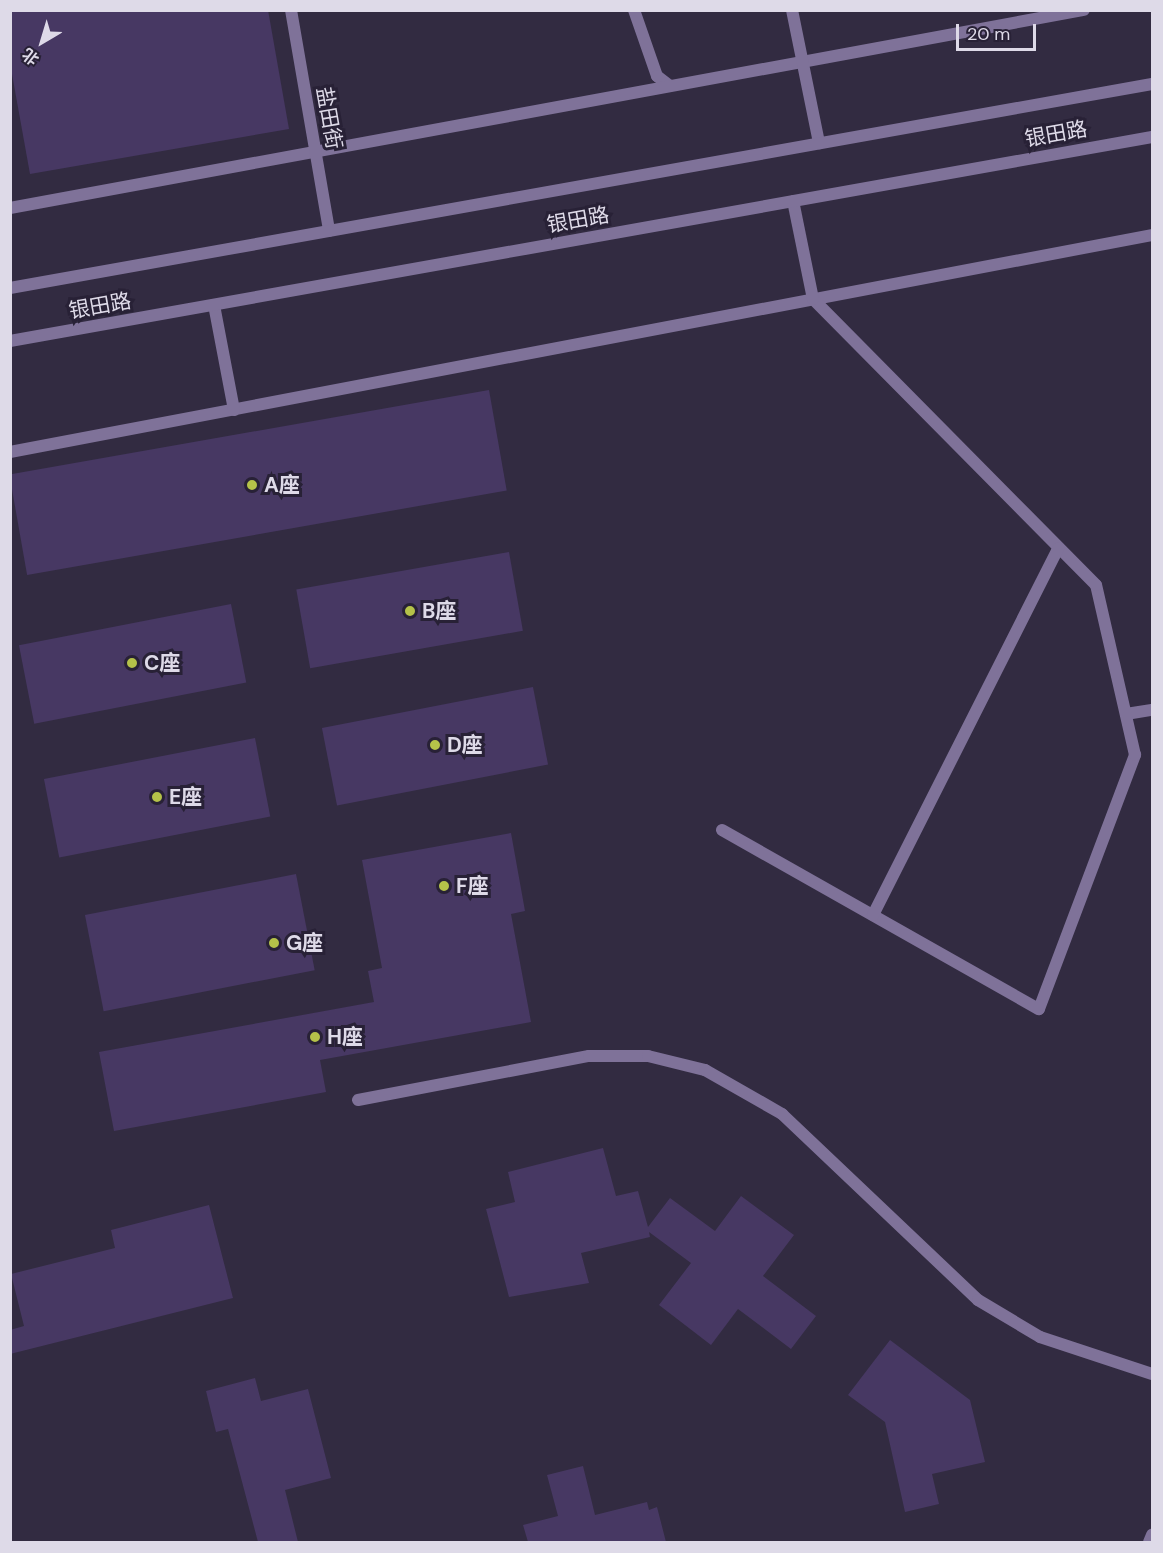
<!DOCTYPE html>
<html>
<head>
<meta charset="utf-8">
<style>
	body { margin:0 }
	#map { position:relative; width:1163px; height:1553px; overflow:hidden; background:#322b41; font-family:"DM Sans","Noto Sans SC",sans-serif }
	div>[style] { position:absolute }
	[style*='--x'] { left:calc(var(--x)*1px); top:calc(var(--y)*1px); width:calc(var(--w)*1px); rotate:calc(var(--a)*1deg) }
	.building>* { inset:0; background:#473863; transform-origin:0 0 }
	.service>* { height:12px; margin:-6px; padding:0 6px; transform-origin:6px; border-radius:6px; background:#7f7299 }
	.minor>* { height:12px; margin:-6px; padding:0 6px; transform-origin:6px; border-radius:6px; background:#7f7299 }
	.tertiary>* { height:12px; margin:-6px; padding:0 6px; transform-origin:6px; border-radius:6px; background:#7f7299 }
	.dots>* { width:16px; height:16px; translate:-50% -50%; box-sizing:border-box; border:3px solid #282136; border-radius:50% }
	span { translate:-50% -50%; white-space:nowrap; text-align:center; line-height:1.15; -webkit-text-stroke:6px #282136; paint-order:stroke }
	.street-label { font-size:21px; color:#dedae8 }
	.poi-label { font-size:21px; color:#dedae8; font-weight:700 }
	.left { translate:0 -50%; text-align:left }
	.frame { position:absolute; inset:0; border:12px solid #dedae8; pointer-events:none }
	.north { position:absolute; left:12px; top:12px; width:60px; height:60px; -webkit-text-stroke:4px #282136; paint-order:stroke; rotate:218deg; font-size:16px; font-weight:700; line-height:24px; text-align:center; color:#dedae8 }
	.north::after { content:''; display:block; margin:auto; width:21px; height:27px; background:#dedae8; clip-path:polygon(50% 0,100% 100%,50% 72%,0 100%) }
	.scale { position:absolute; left:956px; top:24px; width:80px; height:27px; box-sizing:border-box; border:3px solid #dedae8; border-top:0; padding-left:8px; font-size:18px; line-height:21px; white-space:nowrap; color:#dedae8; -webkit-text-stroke:4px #282136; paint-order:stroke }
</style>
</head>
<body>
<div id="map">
	<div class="building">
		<i style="clip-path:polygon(10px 10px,268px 10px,289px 129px,30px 174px,10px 63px)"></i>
		<i style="left:489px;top:390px;width:102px;height:487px;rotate:80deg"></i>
		<i style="left:509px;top:552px;width:80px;height:216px;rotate:80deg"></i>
		<i style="left:231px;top:604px;width:80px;height:216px;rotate:79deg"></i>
		<i style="left:533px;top:687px;width:79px;height:215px;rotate:79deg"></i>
		<i style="left:255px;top:738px;width:80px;height:215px;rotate:79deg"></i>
		<i style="clip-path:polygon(511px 833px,525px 911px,511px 914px,531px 1022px,320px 1060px,326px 1092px,114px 1131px,99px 1052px,374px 1002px,368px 971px,382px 968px,362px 860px)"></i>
		<i style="left:296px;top:874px;width:98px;height:215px;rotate:79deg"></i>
		<i style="clip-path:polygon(603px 1148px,616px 1196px,638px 1191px,648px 1227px,670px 1198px,715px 1231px,741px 1196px,794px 1235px,763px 1276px,816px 1316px,791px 1349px,738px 1309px,711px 1345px,659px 1305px,691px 1263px,649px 1232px,650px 1237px,581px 1253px,589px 1283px,509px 1297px,486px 1209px,515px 1202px,508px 1172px)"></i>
		<i style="clip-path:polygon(209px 1205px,233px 1298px,10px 1354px,10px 1330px,24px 1326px,11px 1274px,115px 1248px,111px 1230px)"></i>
		<i style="clip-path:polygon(890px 1340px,970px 1400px,985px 1462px,932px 1474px,939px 1504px,905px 1512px,885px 1422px,848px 1395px)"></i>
		<i style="clip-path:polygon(255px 1378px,261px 1401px,308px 1389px,331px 1478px,285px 1490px,298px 1542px,258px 1542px,228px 1429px,216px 1432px,206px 1391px)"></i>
		<i style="clip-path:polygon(583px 1466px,595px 1515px,647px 1502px,649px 1510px,657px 1507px,666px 1542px,528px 1542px,523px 1525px,558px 1516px,547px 1475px)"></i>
	</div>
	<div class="service">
		<i style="--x:634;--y:10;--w:70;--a:70.8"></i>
		<i style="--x:657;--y:76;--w:16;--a:38"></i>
		<i style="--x:10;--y:208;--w:1092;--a:-10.45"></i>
		<i style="--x:10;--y:452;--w:1162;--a:-10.76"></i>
	</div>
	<div class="minor">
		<i style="--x:291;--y:10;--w:224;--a:80.2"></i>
		<i style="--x:792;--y:10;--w:136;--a:78.5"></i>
		<i style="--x:214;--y:305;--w:107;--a:79.2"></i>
		<i style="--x:1126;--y:714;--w:26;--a:-9"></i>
		<i style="--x:722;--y:830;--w:364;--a:29.5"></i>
		<i style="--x:1039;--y:1009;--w:272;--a:-69.3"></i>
		<i style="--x:1135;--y:755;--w:174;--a:-102.9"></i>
		<i style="--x:1096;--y:585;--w:402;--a:-134.7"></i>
		<i style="--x:813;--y:299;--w:100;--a:-101.5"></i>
		<i style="--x:873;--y:915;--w:411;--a:-63.2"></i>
		<i style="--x:358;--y:1100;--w:235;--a:-10.8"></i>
		<i style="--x:589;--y:1056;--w:59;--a:0"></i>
		<i style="--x:648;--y:1056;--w:59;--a:13.8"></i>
		<i style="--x:705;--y:1070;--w:89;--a:29.7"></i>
		<i style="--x:782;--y:1114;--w:270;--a:43.5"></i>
		<i style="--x:978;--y:1300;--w:72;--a:30.8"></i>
		<i style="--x:1040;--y:1337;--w:118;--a:18.3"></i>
		<i style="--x:1149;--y:1542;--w:8;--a:-67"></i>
	</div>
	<div class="tertiary">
		<i style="--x:10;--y:288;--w:1160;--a:-10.13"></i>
		<i style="--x:10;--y:341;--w:1160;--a:-10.13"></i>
	</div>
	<div class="dots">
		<i style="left:252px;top:485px;background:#b5c249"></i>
		<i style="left:410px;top:611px;background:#b5c249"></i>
		<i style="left:132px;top:663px;background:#b5c249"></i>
		<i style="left:435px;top:745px;background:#b5c249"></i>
		<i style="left:157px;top:797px;background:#b5c249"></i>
		<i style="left:444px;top:886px;background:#b5c249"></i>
		<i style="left:274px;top:943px;background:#b5c249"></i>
		<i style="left:315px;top:1037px;background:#b5c249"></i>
	</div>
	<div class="street-label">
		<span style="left:329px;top:118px;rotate:80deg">盐田街</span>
		<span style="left:1056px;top:134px;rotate:-10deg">银田路</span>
		<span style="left:578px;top:220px;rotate:-10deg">银田路</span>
		<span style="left:100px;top:306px;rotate:-10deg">银田路</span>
	</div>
	<div class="poi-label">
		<span class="left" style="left:264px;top:485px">A座</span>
		<span class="left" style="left:422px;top:611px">B座</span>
		<span class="left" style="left:144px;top:663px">C座</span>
		<span class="left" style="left:447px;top:745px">D座</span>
		<span class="left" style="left:169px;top:797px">E座</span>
		<span class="left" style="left:456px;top:886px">F座</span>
		<span class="left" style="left:286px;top:943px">G座</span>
		<span class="left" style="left:327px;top:1037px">H座</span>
	</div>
	<div class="frame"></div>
	<div class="north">北</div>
	<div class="scale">20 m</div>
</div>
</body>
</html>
